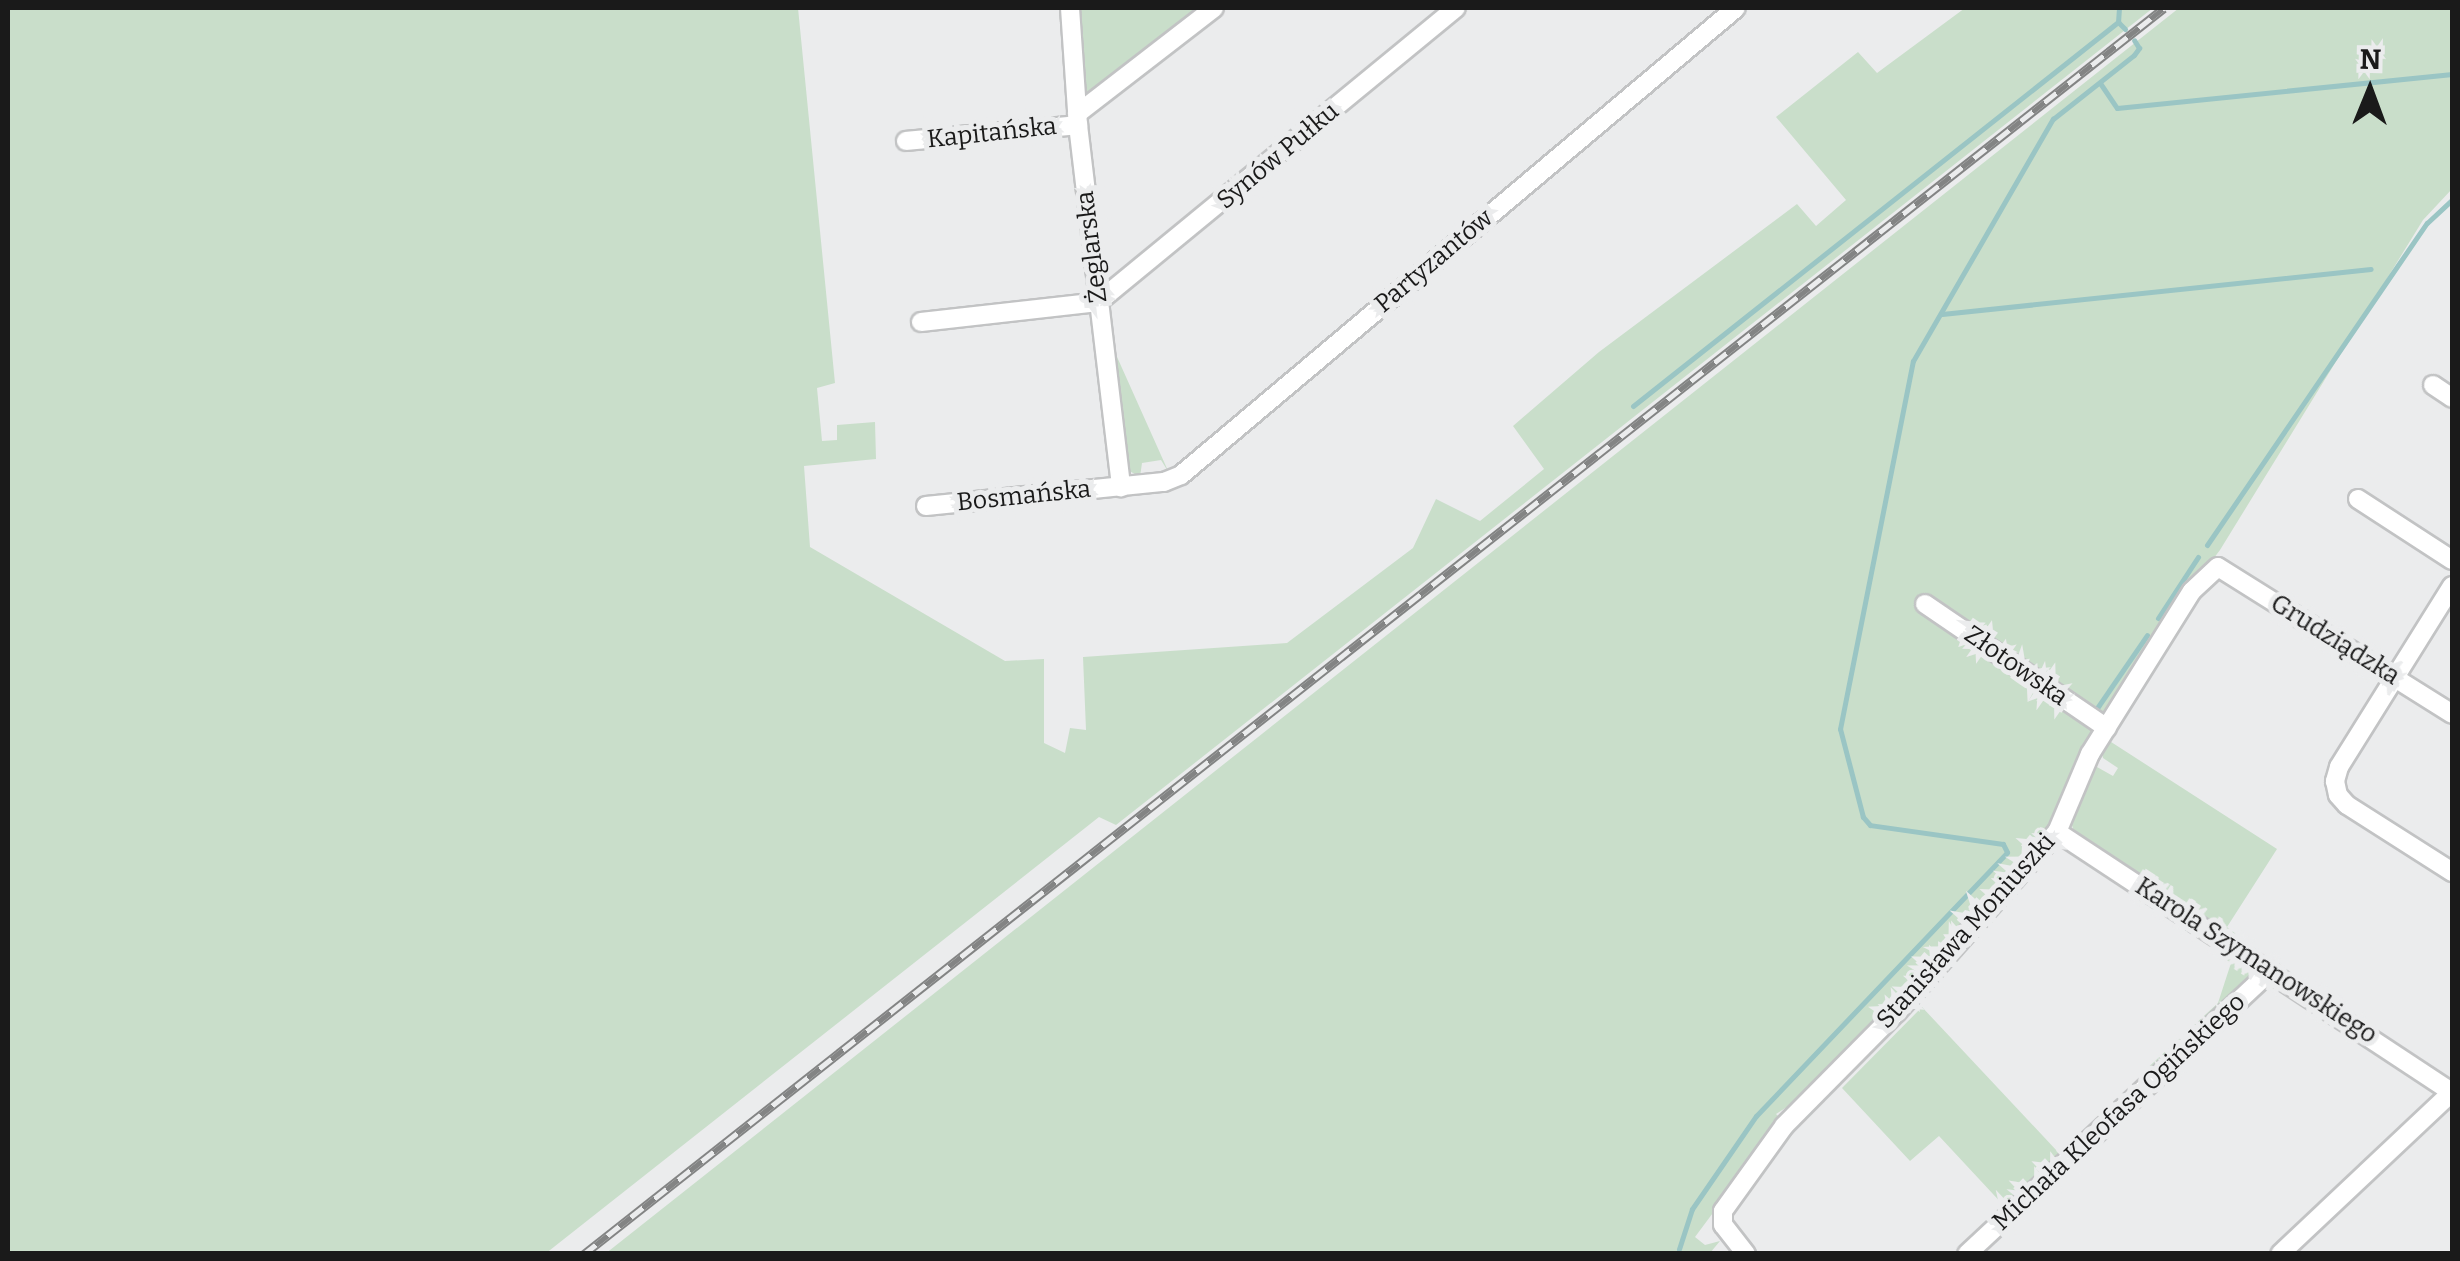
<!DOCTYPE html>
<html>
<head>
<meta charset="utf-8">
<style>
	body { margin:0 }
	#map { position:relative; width:2460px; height:1261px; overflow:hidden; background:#ebeced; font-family:Bitter,serif }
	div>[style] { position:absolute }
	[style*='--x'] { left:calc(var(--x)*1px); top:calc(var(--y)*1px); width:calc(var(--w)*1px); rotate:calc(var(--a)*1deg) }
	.green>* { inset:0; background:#c9deca }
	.stream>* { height:5px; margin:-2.5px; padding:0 2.5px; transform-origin:2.5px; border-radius:2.5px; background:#9ac5c4 }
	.roads { filter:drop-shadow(2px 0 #c2c3c4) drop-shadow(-2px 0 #c2c3c4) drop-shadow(0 2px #c2c3c4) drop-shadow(0 -2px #c2c3c4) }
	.minor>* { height:18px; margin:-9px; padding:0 9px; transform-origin:9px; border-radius:9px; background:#fff }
	.rail>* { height:9px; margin-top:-4.5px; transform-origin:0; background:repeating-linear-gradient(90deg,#ebeced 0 15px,#838484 0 30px); box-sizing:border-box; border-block:2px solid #838484 }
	span { translate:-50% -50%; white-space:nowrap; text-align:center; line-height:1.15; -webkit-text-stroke:10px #ebeced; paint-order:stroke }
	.street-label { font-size:25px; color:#1a1a1a }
	.frame { position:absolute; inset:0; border:10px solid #1a1a1a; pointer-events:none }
	.north { position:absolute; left:2320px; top:40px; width:100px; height:100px; -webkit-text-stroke:8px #ebeced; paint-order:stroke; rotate:1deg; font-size:28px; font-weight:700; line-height:40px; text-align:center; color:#1a1a1a }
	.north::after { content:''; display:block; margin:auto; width:35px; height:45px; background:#1a1a1a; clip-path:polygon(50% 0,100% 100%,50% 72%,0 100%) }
</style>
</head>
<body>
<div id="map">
	<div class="green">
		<i style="clip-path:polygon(8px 8px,798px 8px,835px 383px,817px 388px,822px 441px,837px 440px,837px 425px,875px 422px,876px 459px,804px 466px,810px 547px,1005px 661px,1044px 659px,1044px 743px,1065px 753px,1070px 728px,1086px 730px,1083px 657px,1287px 643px,1413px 548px,1436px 499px,1480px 521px,1544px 469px,1513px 426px,1599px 352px,1797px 204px,1816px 226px,1846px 200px,1776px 117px,1858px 52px,1877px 73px,1965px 8px,2153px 8px,1116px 825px,1099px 817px,545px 1254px,8px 1253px)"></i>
		<i style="clip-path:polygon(1076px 8px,1202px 8px,1090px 97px,1084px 94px)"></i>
		<i style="clip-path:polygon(2179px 8px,2452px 8px,2452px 189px,2423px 220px,2220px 550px,2159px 631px,2063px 792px,2048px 831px,1901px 999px,1799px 1099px,1776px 1114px,1782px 1120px,1695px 1237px,1705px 1245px,1720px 1241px,1710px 1253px,605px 1254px)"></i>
		<i style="clip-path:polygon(1109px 339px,1169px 473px,1161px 460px,1142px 463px,1140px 477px,1126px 469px)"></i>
		<i style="clip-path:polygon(2108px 740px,2277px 849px,2227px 927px,2236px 934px,2226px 933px,2076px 838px,2069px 816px,2088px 769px,2097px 767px,2113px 776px,2118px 768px,2103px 758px,2101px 749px)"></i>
		<i style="clip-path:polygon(2225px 950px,2248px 968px,2250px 980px,2147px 1078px,2142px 1073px,2218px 1003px,2231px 963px,2221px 956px)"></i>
		<i style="clip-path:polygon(1922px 1007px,2057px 1151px,2067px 1143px,2072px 1148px,2006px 1208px,1939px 1136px,1910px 1161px,1842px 1088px)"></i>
	</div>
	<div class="stream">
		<i style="--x:2119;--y:8;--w:14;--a:94"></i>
		<i style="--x:2118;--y:22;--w:10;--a:45"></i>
		<i style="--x:2100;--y:83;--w:30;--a:56"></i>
		<i style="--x:2117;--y:108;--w:337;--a:-5.8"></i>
		<i style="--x:1942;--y:314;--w:431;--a:-6"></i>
		<i style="--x:1633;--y:406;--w:619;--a:-38.37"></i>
		<i style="--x:2207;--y:545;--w:390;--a:-55.7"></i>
		<i style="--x:2427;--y:223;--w:34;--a:-43"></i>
		<i style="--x:2158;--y:618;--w:73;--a:-56.7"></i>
		<i style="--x:2095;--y:711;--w:92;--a:-55.6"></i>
		<i style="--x:1679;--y:1249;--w:42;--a:-72"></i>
		<i style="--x:1692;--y:1209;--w:113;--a:-55.5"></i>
		<i style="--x:1756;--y:1116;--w:364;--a:-46.4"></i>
		<i style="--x:2007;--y:852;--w:9;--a:-117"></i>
		<i style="--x:2003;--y:844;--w:134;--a:-171.9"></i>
		<i style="--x:1870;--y:825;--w:11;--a:-131"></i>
		<i style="--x:1863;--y:817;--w:91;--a:-104.6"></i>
		<i style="--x:1840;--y:729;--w:375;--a:-78.8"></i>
		<i style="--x:1913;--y:361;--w:280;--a:-60"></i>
		<i style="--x:2053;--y:119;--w:103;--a:-38.3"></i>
		<i style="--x:2134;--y:55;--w:9;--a:-54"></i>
		<i style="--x:2139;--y:48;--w:9;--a:-122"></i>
	</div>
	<div class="roads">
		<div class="minor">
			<i style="--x:1070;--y:8;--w:117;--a:86.1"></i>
			<i style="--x:1078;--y:125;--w:365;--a:83.2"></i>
			<i style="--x:1077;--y:114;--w:173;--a:-37.7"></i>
			<i style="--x:906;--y:141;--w:173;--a:-5.3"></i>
			<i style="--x:921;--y:322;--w:178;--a:-6.4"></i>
			<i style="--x:1098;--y:302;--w:463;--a:-39.4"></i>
			<i style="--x:2433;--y:385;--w:23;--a:34"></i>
			<i style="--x:2358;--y:499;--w:112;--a:33"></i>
			<i style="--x:926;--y:506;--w:239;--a:-5.8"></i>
			<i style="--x:1164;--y:482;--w:18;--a:-22"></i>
			<i style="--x:1181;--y:475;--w:725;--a:-40.08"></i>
			<i style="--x:2452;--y:586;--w:213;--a:122"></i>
			<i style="--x:2339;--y:767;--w:15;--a:106"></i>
			<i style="--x:2335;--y:781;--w:14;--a:78"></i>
			<i style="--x:2338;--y:795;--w:13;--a:48"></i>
			<i style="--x:2347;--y:805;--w:125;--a:32.5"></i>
			<i style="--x:1925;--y:604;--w:220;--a:34.3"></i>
			<i style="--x:2057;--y:832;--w:473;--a:33.4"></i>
			<i style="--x:2452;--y:1092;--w:236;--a:136.7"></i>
			<i style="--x:1746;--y:1254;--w:37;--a:-128"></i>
			<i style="--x:1723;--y:1225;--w:14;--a:-90"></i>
			<i style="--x:1723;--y:1211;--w:105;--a:-54.3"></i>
			<i style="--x:1784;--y:1126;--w:161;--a:-45.3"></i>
			<i style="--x:1897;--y:1012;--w:241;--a:-48.4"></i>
			<i style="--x:2057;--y:832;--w:85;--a:-67.1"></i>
			<i style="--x:2090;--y:754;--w:192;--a:-58"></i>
			<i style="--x:2192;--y:591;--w:35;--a:-43"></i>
			<i style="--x:2218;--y:567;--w:276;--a:32.1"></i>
			<i style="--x:1967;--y:1254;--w:415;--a:-43"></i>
		</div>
	</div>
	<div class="rail">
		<i style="--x:584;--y:1254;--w:2012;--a:-38.26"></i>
	</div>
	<div class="street-label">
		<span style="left:992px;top:133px;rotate:-6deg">Kapitańska</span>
		<span style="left:1278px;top:156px;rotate:-40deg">Synów Pułku</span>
		<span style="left:1092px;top:247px;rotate:-97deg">Żeglarska</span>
		<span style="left:1434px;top:261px;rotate:-40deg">Partyzantów</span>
		<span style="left:1024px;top:496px;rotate:-6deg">Bosmańska</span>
		<span style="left:2335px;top:640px;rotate:32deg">Grudziądzka</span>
		<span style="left:2016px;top:666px;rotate:35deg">Złotowska</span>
		<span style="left:1966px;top:931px;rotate:-48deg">Stanisława Moniuszki</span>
		<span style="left:2256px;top:961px;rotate:33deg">Karola Szymanowskiego</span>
		<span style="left:2119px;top:1112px;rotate:-43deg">Michała Kleofasa Ogińskiego</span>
	</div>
	<div class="frame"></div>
	<div class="north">N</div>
</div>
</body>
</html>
